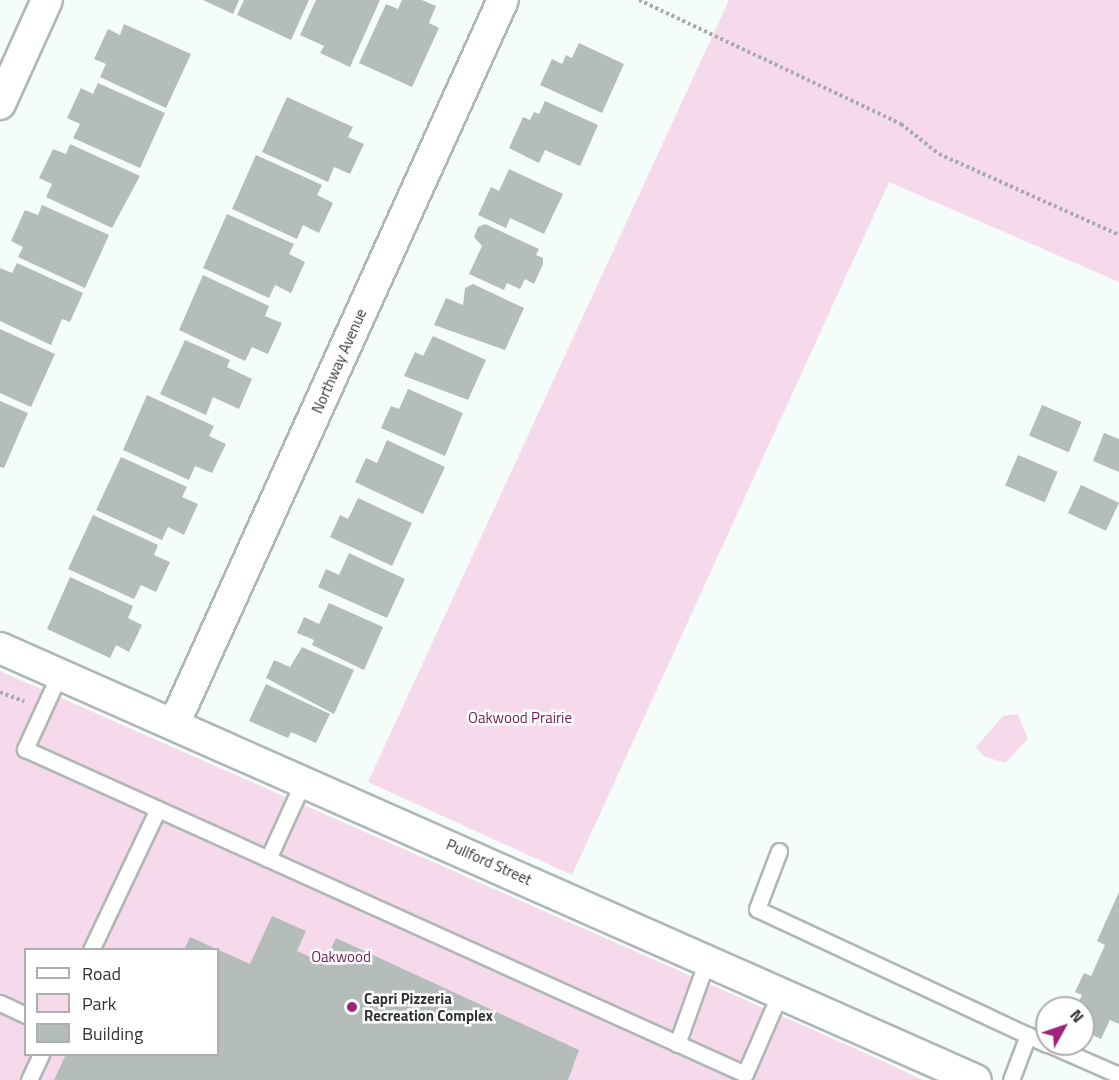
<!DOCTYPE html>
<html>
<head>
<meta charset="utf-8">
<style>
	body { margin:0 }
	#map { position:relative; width:1119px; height:1080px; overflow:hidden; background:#f5fdfb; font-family:"Titillium Web",sans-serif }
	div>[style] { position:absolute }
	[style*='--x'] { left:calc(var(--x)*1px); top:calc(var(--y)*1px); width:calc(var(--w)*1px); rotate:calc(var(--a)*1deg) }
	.green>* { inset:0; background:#f6d9ea }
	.building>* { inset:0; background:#b5bdbb; transform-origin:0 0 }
	.path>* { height:4px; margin-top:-2px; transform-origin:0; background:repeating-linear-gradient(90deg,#a5abaa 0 3px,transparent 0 6px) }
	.roads { filter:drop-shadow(2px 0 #afb7b5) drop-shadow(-2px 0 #afb7b5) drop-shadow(0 2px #afb7b5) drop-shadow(0 -2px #afb7b5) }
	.service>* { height:15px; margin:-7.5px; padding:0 7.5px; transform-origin:7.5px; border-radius:7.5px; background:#fff }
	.minor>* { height:30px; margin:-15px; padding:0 15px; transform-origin:15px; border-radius:15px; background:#fff }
	.dots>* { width:16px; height:16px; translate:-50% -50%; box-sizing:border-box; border:3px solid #fff; border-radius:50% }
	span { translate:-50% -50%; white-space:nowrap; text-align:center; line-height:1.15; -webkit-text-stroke:5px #fff; paint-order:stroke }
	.street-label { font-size:15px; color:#313534 }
	.park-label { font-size:15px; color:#731e59 }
	.poi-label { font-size:15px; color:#313534; font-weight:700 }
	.left { translate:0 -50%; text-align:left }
	.legend { position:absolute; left:24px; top:948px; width:195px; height:108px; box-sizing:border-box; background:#fff; border:2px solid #adaeae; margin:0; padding:8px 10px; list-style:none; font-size:18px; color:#313534 }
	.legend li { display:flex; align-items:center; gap:12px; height:30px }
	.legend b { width:30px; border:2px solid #adaeae }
	.north { position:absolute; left:1035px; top:996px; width:60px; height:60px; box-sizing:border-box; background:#fff; border:2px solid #adaeae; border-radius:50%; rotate:50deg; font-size:16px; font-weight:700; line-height:24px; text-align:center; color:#313534 }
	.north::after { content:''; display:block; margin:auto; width:21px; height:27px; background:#9d237b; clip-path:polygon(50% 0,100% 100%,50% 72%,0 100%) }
</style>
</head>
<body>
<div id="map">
	<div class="green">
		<i style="clip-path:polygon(729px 0,1119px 0,1119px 282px,889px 182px,572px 875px,368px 782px)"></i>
		<i style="clip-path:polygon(evenodd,0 671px,852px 1047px,923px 1080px,0 1080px,0 671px,26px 950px,218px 950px,218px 1054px,26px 1054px,26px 950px)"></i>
		<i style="clip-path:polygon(1018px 714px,1028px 739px,1005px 763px,983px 756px,976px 747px,1003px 716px)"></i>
	</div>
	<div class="building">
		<i style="clip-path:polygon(203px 0,239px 0,233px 14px)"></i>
		<i style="clip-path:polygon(244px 0,309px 0,291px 40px,237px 15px)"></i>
		<i style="clip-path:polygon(316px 0,380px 0,350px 67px,320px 53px,324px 46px,300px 35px)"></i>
		<i style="clip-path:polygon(402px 0,422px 0,436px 6px,429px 23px,439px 28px,412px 87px,359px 63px,386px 4px,398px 9px)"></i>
		<i style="clip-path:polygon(124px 24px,191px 54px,166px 108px,100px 77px,106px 64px,94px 59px,108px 29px,120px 35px)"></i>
		<i style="clip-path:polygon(579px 43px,624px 64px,602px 113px,540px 85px,552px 59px,562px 64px,566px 55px,572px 58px)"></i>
		<i style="clip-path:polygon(98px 83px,165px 113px,140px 168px,73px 138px,80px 124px,67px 118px,81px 88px,93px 94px)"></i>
		<i style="clip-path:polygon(287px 97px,353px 127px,348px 137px,364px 144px,350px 174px,334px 167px,328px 182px,262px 152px)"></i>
		<i style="clip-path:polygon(545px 101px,598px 125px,580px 166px,545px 150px,539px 163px,509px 148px,523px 117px,530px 120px,534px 112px,539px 114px)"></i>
		<i style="clip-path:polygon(70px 144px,140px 176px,112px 228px,46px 197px,52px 184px,39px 178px,53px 149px,66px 154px)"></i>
		<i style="clip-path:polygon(256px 155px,322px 185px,317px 195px,333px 203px,319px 233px,303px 225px,297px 239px,232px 209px)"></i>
		<i style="clip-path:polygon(509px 169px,563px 194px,544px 234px,510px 218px,506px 228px,478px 215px,491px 187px,499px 191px)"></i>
		<i style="clip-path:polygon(42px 205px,109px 235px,85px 288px,18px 257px,23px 247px,11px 241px,25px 210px,38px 215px)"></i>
		<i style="clip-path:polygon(227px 214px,294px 244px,289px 254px,305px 262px,291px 293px,275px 285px,269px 298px,203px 268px)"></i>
		<i style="clip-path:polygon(485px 224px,539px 249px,536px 255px,543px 258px,543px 264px,534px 284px,525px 279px,520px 289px,507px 283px,504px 290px,469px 274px,482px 246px,474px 237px,478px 227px)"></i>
		<i style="clip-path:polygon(17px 263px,83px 293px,70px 322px,62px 319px,51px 345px,0 321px,0 268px,12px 273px)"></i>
		<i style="clip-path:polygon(203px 275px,269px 306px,265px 316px,282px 323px,268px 354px,252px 347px,245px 361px,179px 330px)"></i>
		<i style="clip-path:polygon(473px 284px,524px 308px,505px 350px,434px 325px,446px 298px,463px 305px,465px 288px)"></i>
		<i style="clip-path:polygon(0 329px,55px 354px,31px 407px,0 393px)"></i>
		<i style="clip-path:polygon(433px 336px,486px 360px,468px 400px,404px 376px,415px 352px,423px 356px)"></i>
		<i style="clip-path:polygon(185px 340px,230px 360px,227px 367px,252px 379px,239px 409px,213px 397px,206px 415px,160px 394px)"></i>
		<i style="clip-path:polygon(408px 389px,463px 413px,445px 456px,381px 428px,391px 406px,399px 409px)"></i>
		<i style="clip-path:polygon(147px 395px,214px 426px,209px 436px,226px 444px,212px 473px,195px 466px,189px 480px,123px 450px)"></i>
		<i style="clip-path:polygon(0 401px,28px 413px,4px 468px,0 467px)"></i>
		<i style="left:1042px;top:405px;width:43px;height:33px;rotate:23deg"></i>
		<i style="clip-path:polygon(1104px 433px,1119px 439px,1119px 472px,1093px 461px)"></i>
		<i style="clip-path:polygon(387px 440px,445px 467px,423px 514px,355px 482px,366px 458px,377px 463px)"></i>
		<i style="left:1018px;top:455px;width:43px;height:33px;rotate:23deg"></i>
		<i style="clip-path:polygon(121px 457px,187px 487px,182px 497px,198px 504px,184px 535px,168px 527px,162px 540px,96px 510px)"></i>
		<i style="left:1081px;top:485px;width:42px;height:31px;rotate:25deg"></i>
		<i style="clip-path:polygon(358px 498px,412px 523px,392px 566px,330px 537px,340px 515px,348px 519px)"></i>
		<i style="clip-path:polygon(93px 515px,158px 545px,154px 555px,170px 562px,156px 592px,141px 585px,134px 599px,68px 569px)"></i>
		<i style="clip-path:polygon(349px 553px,405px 579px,387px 618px,318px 587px,326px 569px,339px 575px)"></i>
		<i style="clip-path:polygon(70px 577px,133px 606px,128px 618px,142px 625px,129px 652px,116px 645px,110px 658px,47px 629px)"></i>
		<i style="clip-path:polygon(329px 603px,383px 627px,364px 670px,312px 645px,314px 640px,297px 633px,304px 617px,319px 624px)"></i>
		<i style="clip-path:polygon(302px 647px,354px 670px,334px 714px,266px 678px,274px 660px,290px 667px)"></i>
		<i style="clip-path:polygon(266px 684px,330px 714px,316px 743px,291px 732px,288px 738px,249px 721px)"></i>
		<i style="clip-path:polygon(1119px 892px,1119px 1024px,1110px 1020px,1101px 1039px,1083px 1031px,1083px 1008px,1076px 1008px,1082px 995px,1075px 992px,1084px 973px,1091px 976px,1105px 945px,1097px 941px)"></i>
		<i style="clip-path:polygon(272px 916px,306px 931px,297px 951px,324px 963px,336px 938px,579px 1050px,568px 1080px,54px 1080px,66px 1054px,218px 1054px,218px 950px,184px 950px,190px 937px,250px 964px)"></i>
	</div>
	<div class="path">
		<i style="--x:639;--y:0;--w:290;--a:25.3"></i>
		<i style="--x:901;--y:124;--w:48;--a:38.3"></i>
		<i style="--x:939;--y:154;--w:197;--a:24.2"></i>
		<i style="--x:0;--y:692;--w:26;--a:21"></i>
	</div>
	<div class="roads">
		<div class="service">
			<i style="--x:60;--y:673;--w:84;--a:114.7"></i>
			<i style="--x:25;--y:749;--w:790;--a:24.29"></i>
			<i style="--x:745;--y:1074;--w:88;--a:-66.6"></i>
			<i style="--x:779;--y:851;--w:62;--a:110.8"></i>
			<i style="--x:757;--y:909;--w:320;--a:25"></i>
			<i style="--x:268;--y:859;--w:87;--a:-65.5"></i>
			<i style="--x:91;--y:950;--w:156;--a:-64.6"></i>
			<i style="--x:0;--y:1003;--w:29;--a:25"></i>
			<i style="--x:677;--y:1044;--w:89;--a:-70.3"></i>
			<i style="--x:1048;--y:1044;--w:77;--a:23.6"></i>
			<i style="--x:29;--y:1080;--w:29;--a:-65"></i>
			<i style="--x:1011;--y:1080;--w:48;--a:-69.3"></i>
		</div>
		<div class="minor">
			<i style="--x:0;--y:104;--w:114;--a:-65.7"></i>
			<i style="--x:0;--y:648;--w:1067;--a:23.88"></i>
			<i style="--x:175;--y:722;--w:793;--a:-65.57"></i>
		</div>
	</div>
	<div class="dots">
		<i style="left:352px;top:1007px;background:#9d237b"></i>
	</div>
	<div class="street-label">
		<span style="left:339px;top:361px;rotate:-66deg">Northway Avenue</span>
		<span style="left:489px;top:862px;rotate:24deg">Pullford Street</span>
	</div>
	<div class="park-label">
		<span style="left:520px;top:718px">Oakwood Prairie</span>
		<span style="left:341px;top:957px">Oakwood</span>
	</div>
	<div class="poi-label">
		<span class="left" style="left:364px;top:1007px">Capri Pizzeria<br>Recreation Complex</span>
	</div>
	<ul class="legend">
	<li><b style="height:8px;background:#fff"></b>Road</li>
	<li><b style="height:16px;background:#f6d9ea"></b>Park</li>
	<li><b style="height:16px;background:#b5bdbb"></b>Building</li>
	</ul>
	<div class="north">N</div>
</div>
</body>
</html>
